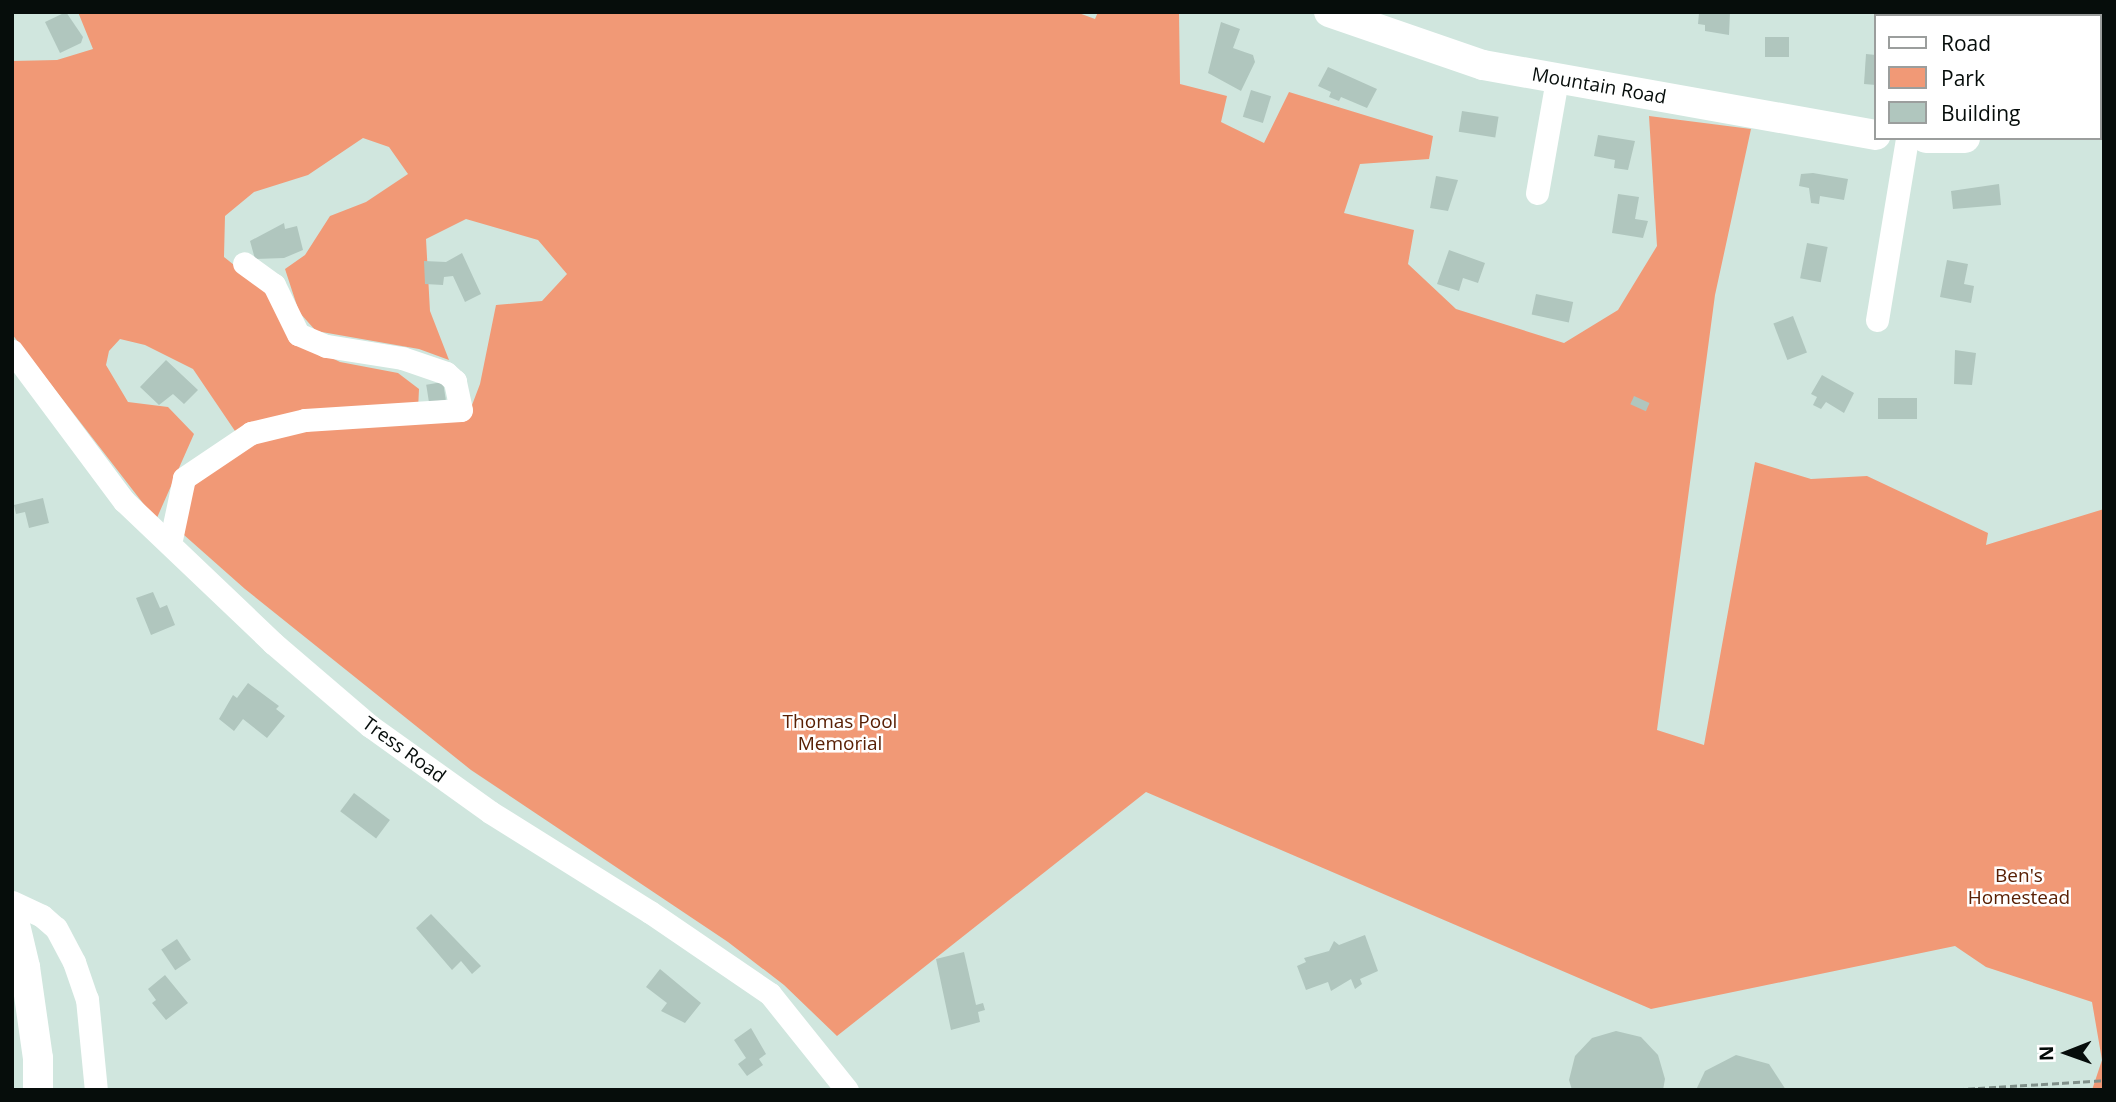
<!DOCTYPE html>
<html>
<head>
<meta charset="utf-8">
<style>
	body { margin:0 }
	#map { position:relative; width:2116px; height:1102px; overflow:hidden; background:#d0e6de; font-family:"Open Sans",sans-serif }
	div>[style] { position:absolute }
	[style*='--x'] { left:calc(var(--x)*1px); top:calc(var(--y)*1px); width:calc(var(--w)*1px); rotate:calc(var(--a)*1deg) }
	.green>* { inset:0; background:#f19976 }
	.building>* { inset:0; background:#b0c6be; transform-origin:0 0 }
	.path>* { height:2.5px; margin-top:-1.25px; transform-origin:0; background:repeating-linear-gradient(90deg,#80908a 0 7px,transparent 0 10.5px) }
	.minor>* { height:23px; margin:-11.5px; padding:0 11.5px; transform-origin:11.5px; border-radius:11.5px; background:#fff }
	.major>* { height:30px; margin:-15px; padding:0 15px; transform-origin:15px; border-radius:15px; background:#fff }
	span { translate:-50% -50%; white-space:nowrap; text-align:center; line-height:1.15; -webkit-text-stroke:5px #fff; paint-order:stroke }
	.street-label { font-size:19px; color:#060d0b }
	.park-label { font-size:19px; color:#592005 }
	.frame { position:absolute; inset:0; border:14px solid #060d0b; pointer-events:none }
	.legend { position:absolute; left:1874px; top:14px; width:228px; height:126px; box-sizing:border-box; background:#fff; border:2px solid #9b9e9d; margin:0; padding:9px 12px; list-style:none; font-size:21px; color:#060d0b }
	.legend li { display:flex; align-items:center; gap:14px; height:35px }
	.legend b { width:35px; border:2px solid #9b9e9d }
	.north { position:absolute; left:2032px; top:1018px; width:70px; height:70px; -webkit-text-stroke:5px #fff; paint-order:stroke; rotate:269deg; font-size:19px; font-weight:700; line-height:28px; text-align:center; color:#060d0b }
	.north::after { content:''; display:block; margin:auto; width:24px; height:32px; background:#060d0b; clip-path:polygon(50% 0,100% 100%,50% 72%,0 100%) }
</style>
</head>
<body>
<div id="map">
	<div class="green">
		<i style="clip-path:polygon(78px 12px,1076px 12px,1095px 19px,1098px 12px,1179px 12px,1180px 84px,1227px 96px,1221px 122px,1264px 143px,1289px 92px,1433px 136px,1429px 159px,1360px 164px,1344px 213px,1414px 230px,1408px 264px,1456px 309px,1564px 343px,1618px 310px,1657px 246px,1649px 116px,1751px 129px,1715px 295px,1657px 730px,1704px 745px,1755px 462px,1811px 479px,1867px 476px,1988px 533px,1986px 545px,2104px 509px,2104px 1090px,2092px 1090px,2102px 1060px,2092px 1002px,1986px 967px,1955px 946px,1651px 1009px,1146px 792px,837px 1036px,784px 985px,728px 942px,471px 770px,245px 589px,184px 535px,189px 486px,246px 443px,299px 430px,469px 413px,480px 384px,496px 305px,542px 301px,567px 274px,538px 240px,466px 219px,426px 239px,430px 311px,449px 360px,419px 349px,316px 331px,299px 312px,285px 269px,305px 255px,330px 216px,366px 202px,408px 174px,389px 147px,363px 138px,308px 175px,254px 192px,225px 216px,224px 257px,274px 297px,297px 341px,340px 362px,398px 373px,419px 389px,418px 410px,235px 431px,193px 369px,145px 345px,120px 339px,109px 351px,106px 365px,128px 402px,168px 407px,194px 434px,156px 520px,12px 334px,12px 61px,57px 60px,93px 49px)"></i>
	</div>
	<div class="building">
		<i style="clip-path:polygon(66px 12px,83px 37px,81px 43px,60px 53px,45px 22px)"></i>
		<i style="clip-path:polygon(1730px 12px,1729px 35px,1705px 31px,1705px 25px,1698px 24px,1699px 13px)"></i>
		<i style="clip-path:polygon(1221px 22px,1240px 29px,1233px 48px,1253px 55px,1255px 62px,1241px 91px,1208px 73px)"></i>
		<i style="left:1765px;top:37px;width:24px;height:20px"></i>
		<i style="clip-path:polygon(1866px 54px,1876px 55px,1876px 85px,1864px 84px)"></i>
		<i style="clip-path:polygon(1328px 67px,1377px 89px,1367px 108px,1341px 97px,1339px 101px,1329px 97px,1331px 92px,1318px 86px)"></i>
		<i style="left:1251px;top:90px;width:21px;height:28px;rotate:17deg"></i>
		<i style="left:1462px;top:111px;width:37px;height:21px;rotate:9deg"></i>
		<i style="clip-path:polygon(1598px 135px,1635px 141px,1628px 170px,1614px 168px,1615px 160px,1594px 156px)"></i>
		<i style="clip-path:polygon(1813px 173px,1848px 179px,1844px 200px,1820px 196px,1819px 204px,1811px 203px,1809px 188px,1799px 186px,1801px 174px)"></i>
		<i style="clip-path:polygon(1436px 176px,1458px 180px,1448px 211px,1430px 208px)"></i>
		<i style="clip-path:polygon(1999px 184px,2001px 205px,1953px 209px,1951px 191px)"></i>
		<i style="clip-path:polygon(1618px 194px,1639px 197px,1635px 219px,1648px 221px,1643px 238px,1612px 233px)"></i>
		<i style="clip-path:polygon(284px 223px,285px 229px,297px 226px,303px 250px,284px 258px,255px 259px,250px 241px)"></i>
		<i style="left:1807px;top:243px;width:21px;height:36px;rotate:11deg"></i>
		<i style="clip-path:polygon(1449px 250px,1485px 263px,1478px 283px,1463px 278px,1459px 291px,1437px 284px)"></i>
		<i style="clip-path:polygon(462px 253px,481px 294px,465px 302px,453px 276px,444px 277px,443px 285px,425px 284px,424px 261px,446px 262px)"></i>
		<i style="clip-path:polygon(1947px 260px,1968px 264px,1964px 284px,1974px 286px,1971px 303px,1940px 297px)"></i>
		<i style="left:1536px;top:294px;width:38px;height:21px;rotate:12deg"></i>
		<i style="left:1793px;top:316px;width:39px;height:21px;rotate:69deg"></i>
		<i style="clip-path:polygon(1955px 350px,1976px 353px,1972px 385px,1954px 384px)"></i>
		<i style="clip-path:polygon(166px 360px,198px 390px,184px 404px,173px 394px,159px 405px,140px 387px)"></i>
		<i style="clip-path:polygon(1822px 375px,1854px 393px,1844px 413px,1826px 402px,1821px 409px,1813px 405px,1817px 397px,1811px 394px)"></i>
		<i style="left:443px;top:382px;width:18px;height:17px;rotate:81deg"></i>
		<i style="left:1634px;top:396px;width:17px;height:9px;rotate:24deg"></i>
		<i style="left:1917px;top:398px;width:21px;height:39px;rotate:90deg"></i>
		<i style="clip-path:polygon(43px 498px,49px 523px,29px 528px,25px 512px,16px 514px,14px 505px)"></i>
		<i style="clip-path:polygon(153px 592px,160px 608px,167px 605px,175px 625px,151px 635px,136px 598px)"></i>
		<i style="clip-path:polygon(248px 683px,279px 706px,276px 709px,285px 716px,267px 738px,243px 719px,234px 731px,219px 719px,233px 695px,237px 698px)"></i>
		<i style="left:354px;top:793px;width:45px;height:23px;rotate:37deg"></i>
		<i style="clip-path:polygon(431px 914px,481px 966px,472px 974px,461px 961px,452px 970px,416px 928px)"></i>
		<i style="clip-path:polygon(1365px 935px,1378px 971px,1360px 979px,1362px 984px,1355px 989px,1351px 979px,1331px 991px,1328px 982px,1306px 990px,1297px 966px,1306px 962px,1304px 958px,1329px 951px,1334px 941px,1339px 945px)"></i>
		<i style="left:177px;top:939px;width:25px;height:19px;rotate:56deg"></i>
		<i style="clip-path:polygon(964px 952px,976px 1005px,983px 1003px,985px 1010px,978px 1012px,980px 1022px,951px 1030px,936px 959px)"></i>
		<i style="clip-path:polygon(660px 969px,701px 1003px,685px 1023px,661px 1011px,667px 1003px,646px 987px)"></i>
		<i style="clip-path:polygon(165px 975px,188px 1003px,166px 1020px,152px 1003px,156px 1000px,148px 989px)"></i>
		<i style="clip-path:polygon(751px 1028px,766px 1054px,759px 1059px,763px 1065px,747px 1076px,738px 1064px,746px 1058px,734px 1040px)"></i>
		<i style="clip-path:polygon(1616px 1031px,1641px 1037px,1658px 1055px,1665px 1079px,1663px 1090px,1572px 1090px,1569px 1080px,1575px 1056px,1592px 1038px)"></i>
		<i style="clip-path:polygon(1736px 1055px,1769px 1064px,1786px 1090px,1696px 1090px,1705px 1071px)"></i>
	</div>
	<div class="path">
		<i style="--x:1947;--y:1090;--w:157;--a:-3.6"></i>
	</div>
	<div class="minor">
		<i style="--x:1537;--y:193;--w:116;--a:-80"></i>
		<i style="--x:1877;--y:320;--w:184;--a:-80.6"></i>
		<i style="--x:12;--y:351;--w:187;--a:53.3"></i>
		<i style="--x:124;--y:501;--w:206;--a:43.6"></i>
		<i style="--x:273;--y:643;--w:128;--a:40.6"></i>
		<i style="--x:370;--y:726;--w:148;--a:35.6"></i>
		<i style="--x:490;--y:812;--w:189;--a:32"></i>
		<i style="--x:650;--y:912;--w:145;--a:34.3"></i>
		<i style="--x:770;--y:994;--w:123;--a:51.3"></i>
		<i style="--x:170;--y:544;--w:67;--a:-78"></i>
		<i style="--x:184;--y:478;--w:81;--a:-33.9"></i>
		<i style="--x:251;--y:433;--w:56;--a:-13.5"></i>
		<i style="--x:305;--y:420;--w:156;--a:-3.7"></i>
		<i style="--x:461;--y:410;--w:30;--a:-102"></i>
		<i style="--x:455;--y:381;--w:12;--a:-138"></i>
		<i style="--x:446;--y:373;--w:46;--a:-161.2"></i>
		<i style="--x:402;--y:358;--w:77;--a:-171"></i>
		<i style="--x:326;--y:346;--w:30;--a:-157"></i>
		<i style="--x:298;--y:334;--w:55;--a:-116.1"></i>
		<i style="--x:274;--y:285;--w:37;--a:-144"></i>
		<i style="--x:12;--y:902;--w:33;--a:25"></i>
		<i style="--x:42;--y:916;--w:18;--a:41"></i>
		<i style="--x:56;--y:928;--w:38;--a:62"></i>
		<i style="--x:74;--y:962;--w:39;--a:71"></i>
		<i style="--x:87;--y:999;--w:91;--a:84.4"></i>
	</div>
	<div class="major">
		<i style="--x:1329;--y:12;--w:163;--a:19"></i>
		<i style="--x:1483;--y:65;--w:399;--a:10.1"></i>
		<i style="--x:2100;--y:116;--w:4;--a:-14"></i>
		<i style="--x:1926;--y:138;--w:39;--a:0"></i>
		<i style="--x:12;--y:912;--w:57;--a:76.7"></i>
		<i style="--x:25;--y:967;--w:92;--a:81.9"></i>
		<i style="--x:38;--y:1058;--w:32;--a:90"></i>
	</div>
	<div class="street-label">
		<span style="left:1599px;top:86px;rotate:10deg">Mountain Road</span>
		<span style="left:404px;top:750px;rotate:36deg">Tress Road</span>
	</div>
	<div class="park-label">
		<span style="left:840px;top:733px">Thomas Pool<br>Memorial</span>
		<span style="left:2019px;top:887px">Ben's<br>Homestead</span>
	</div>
	<div class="frame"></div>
	<ul class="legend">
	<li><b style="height:9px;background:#fff"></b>Road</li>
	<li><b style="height:19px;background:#f19976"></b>Park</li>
	<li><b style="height:19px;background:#b0c6be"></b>Building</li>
	</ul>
	<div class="north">N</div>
</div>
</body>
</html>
